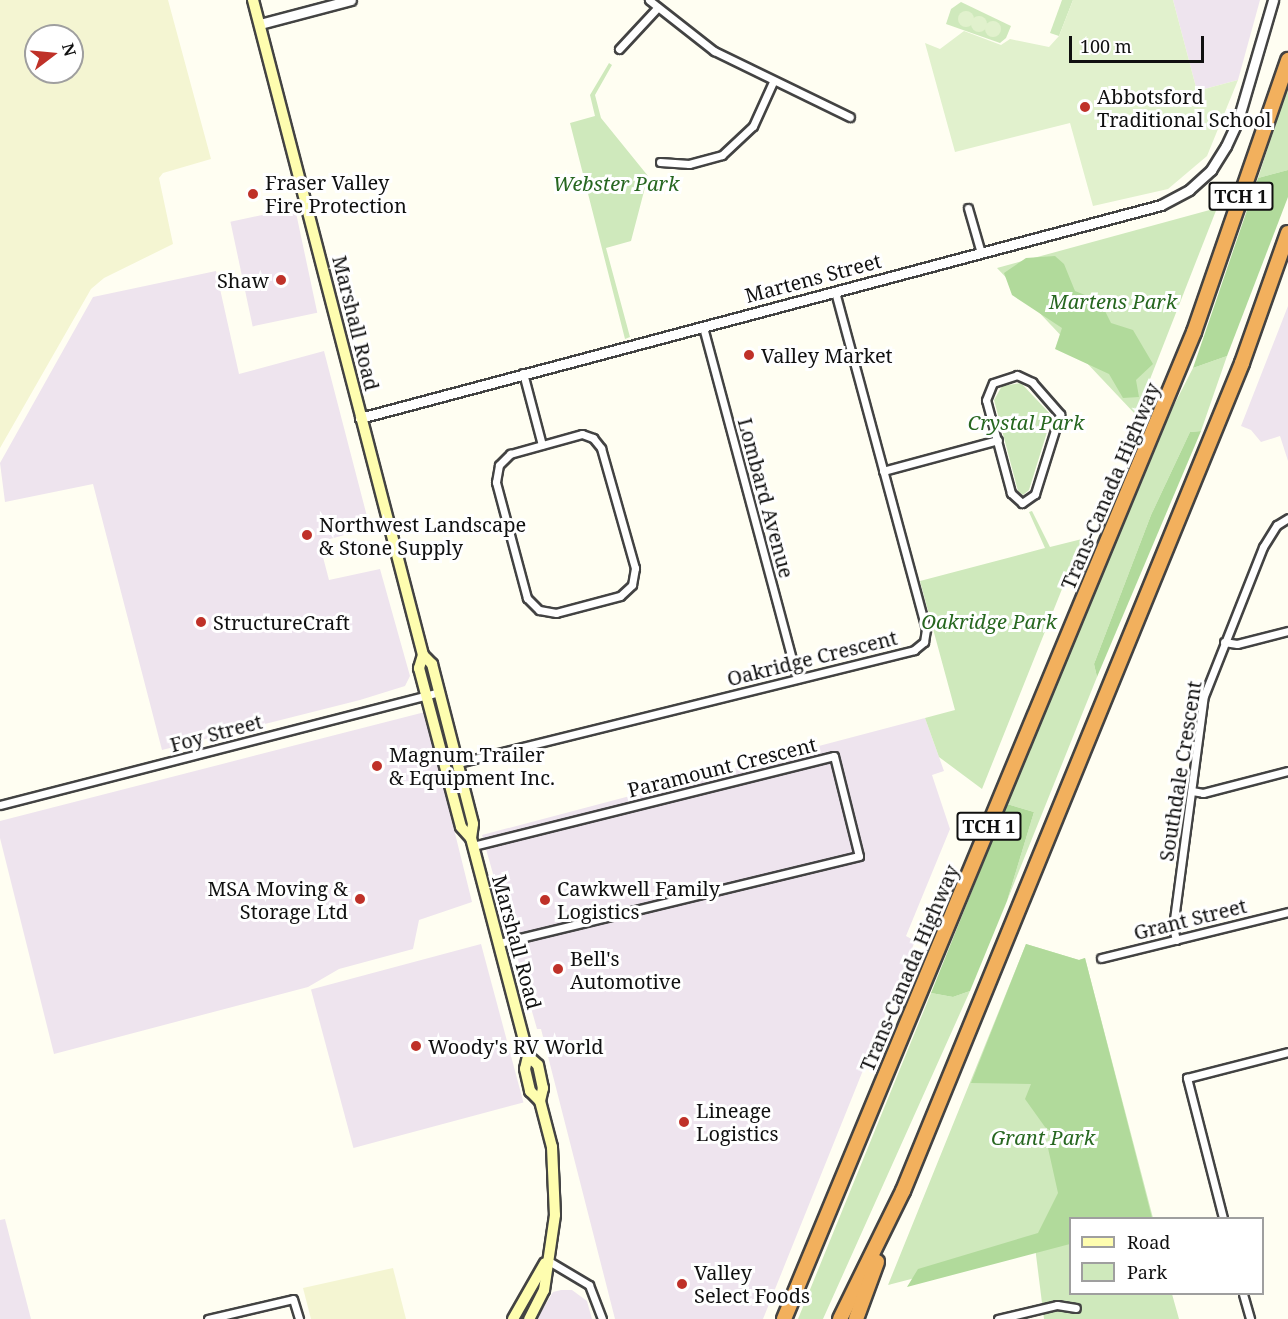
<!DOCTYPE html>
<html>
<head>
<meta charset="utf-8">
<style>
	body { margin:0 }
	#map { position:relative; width:1288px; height:1319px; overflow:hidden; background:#fffef2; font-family:"Noto Serif",serif }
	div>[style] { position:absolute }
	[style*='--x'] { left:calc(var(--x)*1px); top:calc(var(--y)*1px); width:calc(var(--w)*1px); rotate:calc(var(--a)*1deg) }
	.industrial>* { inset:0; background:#eee4ee; transform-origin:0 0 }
	.farmland>* { inset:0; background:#f4f5d2 }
	.green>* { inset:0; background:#cfe9bc }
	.forest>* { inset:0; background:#b1da9b }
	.pitch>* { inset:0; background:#e1f1cd }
	.round { border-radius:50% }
	.roads { filter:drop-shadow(2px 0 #434343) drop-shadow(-2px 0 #434343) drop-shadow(0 2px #434343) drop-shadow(0 -2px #434343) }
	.minor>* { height:7px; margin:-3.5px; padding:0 3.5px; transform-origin:3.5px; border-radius:3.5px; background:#fff }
	.tertiary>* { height:9px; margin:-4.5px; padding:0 4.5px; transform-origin:4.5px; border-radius:4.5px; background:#fff }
	.secondary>* { height:10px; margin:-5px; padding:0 5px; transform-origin:5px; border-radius:5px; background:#fefdaf }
	.motorway>* { height:14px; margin:-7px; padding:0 7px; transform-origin:7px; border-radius:7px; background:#f2b05d }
	.dots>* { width:16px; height:16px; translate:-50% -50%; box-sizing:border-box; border:3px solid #fff; border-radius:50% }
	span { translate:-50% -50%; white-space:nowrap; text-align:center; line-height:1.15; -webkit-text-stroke:6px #fff; paint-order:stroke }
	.shield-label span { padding:2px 4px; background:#fff; border:2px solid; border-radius:4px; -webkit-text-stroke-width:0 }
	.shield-label { font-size:18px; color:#101010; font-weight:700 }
	.poi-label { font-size:20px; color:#101010 }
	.left { translate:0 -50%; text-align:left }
	.right { translate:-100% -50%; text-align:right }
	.park-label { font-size:20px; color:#276720; font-style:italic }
	.street-label { font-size:20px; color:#101010 }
	.legend { position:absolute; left:1069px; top:1217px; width:195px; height:78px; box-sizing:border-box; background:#fff; border:2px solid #9f9f9f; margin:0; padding:8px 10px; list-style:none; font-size:18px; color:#101010 }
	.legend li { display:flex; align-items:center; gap:12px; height:30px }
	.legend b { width:30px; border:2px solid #9f9f9f }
	.north { position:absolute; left:24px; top:24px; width:60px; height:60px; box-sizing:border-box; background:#fff; border:2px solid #9f9f9f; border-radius:50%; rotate:74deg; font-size:16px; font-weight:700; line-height:24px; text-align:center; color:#101010 }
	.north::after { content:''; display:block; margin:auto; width:21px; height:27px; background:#bf3128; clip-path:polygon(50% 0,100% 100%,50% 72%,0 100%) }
	.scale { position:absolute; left:1069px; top:36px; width:135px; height:27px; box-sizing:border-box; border:3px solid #101010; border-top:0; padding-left:8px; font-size:18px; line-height:21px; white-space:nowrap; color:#101010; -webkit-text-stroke:4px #fff; paint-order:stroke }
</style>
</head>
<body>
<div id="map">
	<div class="industrial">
		<i style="clip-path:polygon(1173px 0,1260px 0,1238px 80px,1197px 91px)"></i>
		<i style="left:295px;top:208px;width:107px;height:66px;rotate:78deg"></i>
		<i style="clip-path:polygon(216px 271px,239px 374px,324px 351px,370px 528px,319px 542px,329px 580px,380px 569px,410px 676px,405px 686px,360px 700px,162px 750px,93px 484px,5px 502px,0 463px,93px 297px)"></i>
		<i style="clip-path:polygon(1288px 306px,1288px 461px,1280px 436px,1261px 442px,1251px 430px,1241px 426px)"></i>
		<i style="clip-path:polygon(425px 712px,472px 902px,419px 920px,413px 949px,339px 969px,308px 987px,54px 1054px,0 838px,0 821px)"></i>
		<i style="clip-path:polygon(925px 718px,944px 771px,932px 775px,950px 829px,906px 936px,915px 941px,763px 1319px,615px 1319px,541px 1029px,537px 1029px,482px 835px)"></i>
		<i style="left:481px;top:944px;width:164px;height:176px;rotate:75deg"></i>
		<i style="clip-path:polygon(5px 1219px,31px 1319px,0 1319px,0 1220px)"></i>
		<i style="clip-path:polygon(561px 1290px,572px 1290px,587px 1301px,592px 1319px,537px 1319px,553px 1292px)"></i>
	</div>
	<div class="farmland">
		<i style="clip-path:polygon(evenodd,0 0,168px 0,211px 159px,163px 173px,159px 178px,173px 244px,104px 278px,91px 289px,0 448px,0 0,36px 36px,72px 36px,72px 72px,36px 72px,36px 36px)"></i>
		<i style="clip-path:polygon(393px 1268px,406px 1319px,311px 1319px,303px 1288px)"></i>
	</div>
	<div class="green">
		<i style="clip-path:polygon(1062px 0,1073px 0,1059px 36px,1050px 33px)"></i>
		<i style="clip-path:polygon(961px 2px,1011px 26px,1006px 38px,1000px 43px,946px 24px,951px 9px)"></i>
		<i style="clip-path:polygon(609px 63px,612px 65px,595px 95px,601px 118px,648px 176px,631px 241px,606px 248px,630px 337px,625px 339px,570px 123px,595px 116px,590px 95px)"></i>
		<i style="clip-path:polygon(1288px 87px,1288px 170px,1258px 178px)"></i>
		<i style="clip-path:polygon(1217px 208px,1136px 415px,997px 268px)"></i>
		<i style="clip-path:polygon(1227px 356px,1201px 431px,1190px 432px,1151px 515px,1094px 664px,1097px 677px,1007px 901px,1034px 812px,1007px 804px,1173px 407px,1193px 368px)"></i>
		<i style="clip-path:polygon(1021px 383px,1052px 416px,1029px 490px,1023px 495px,1018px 491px,994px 400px,1002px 386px)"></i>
		<i style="clip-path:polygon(1032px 511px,1050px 547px,1082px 539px,982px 789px,939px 757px,925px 718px,955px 710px,920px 581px,1045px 548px,1029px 512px)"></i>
		<i style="clip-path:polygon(1026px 944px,1079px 960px,1085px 958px,1153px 1218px,1070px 1218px,1070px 1294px,1172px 1294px,1179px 1319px,1044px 1319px,1035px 1247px,888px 1285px)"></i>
		<i style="clip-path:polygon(970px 991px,823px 1319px,798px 1319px,931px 993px,953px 997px)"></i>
	</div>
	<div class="forest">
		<i style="clip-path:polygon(1288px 170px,1288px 197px,1227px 356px,1193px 368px,1258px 178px)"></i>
		<i style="clip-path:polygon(1055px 256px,1064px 264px,1075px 291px,1100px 301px,1111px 323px,1133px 330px,1153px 364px,1136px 380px,1139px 397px,1123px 398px,1109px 374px,1055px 349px,1062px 328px,1012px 295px,1004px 273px,1026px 258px)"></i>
		<i style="clip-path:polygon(1201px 431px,1097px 677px,1094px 664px,1151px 515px,1190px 432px)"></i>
		<i style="clip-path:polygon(1007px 804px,1034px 812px,1007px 901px,970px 991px,953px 997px,931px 993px)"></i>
		<i style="clip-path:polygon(1026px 944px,1079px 960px,1085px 958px,1152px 1218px,1070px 1218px,1070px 1244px,907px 1287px,918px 1269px,1038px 1233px,1058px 1193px,1048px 1148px,1055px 1134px,1045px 1127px,1025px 1099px,1031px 1084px,971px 1083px)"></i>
	</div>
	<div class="pitch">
		<i style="clip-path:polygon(1073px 0,1173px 0,1197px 91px,1238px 80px,1207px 156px,1168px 189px,1093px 206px,1070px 123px,955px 152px,925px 43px,940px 49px,964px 31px,1001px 45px,1010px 39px,1049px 47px,1059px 36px)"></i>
		<i class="round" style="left:958px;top:11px;width:16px;height:16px"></i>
		<i class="round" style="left:971px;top:16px;width:16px;height:16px"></i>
		<i class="round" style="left:985px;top:21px;width:16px;height:16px"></i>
	</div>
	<div class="roads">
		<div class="minor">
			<i style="--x:649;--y:0;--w:83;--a:38.1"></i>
			<i style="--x:714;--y:51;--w:151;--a:25.9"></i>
			<i style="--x:619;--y:49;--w:57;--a:-47.1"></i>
			<i style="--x:660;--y:162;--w:29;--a:4"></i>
			<i style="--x:689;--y:164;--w:34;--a:-15"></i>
			<i style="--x:722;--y:155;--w:42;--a:-43.1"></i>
			<i style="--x:753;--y:126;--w:48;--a:-65.6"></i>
			<i style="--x:968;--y:208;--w:47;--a:73.9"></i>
			<i style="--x:703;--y:327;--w:364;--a:75"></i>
			<i style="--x:523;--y:373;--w:74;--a:75.2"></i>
			<i style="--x:1017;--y:375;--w:17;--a:25"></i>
			<i style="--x:1032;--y:382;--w:43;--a:48.8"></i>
			<i style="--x:1060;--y:414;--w:84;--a:107.4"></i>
			<i style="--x:1035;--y:494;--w:16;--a:145"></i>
			<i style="--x:1022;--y:503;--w:15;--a:-138"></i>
			<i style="--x:1011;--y:493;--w:96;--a:-105"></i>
			<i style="--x:986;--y:400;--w:18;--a:-68"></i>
			<i style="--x:993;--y:383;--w:25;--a:-18"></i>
			<i style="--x:582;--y:434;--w:12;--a:20"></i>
			<i style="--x:593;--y:438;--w:13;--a:51"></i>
			<i style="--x:601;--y:448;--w:125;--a:74.2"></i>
			<i style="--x:635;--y:568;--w:17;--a:100"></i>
			<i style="--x:632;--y:585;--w:16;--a:137"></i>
			<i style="--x:620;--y:596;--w:66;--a:165.1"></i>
			<i style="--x:556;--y:613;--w:17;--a:-170"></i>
			<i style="--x:539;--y:610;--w:17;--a:-135"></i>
			<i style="--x:527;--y:598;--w:120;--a:-105"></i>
			<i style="--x:496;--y:482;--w:17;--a:-80"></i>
			<i style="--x:499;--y:465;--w:16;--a:-45"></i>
			<i style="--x:510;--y:454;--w:75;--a:-15.5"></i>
			<i style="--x:883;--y:471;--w:119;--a:-15.1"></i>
			<i style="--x:1224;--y:642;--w:13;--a:9"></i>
			<i style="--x:1237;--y:644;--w:53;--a:-14.3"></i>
			<i style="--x:458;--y:763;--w:470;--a:-13.9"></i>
			<i style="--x:914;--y:650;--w:13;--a:-39"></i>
			<i style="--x:924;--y:642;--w:13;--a:-81"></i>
			<i style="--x:926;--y:629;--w:350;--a:-105.1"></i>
			<i style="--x:1192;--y:791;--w:11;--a:10"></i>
			<i style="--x:1203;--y:793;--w:88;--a:-14.5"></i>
			<i style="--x:0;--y:805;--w:454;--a:-14.4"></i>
			<i style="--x:473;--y:846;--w:372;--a:-14"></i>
			<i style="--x:834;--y:756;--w:103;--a:76"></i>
			<i style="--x:859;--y:856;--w:370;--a:166.4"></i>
			<i style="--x:1176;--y:940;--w:13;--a:-103"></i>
			<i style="--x:1173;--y:927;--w:233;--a:-82.4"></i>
			<i style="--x:1204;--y:696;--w:160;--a:-68.4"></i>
			<i style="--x:1263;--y:547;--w:26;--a:-58"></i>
			<i style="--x:1277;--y:525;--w:13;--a:-32"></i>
			<i style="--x:1101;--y:958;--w:193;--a:-13.8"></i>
			<i style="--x:1223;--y:1218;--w:145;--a:-104.4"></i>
			<i style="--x:1187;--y:1078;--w:104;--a:-14.4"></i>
			<i style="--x:547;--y:1260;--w:49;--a:30.8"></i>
			<i style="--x:589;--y:1285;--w:36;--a:69"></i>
			<i style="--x:1243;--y:1294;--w:26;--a:74"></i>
			<i style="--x:208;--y:1319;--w:87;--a:-13.2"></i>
			<i style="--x:293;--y:1299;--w:21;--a:73"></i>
			<i style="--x:998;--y:1319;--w:61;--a:-13.3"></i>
			<i style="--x:1057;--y:1305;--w:19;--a:9"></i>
		</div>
		<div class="tertiary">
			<i style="--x:260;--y:24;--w:94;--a:-14.8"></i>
			<i style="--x:360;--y:418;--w:829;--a:-14.89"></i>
			<i style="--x:1161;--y:205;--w:32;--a:-28"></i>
			<i style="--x:1189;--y:190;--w:30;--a:-42"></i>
			<i style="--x:1211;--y:170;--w:28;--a:-58"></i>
			<i style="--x:1226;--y:146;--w:29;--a:-65"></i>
			<i style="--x:1238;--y:120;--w:125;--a:-73.7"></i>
		</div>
		<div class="secondary">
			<i style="--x:253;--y:0;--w:677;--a:75.45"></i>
			<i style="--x:423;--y:655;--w:13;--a:45"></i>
			<i style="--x:432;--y:664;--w:165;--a:75.6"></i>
			<i style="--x:473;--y:824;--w:14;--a:98"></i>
			<i style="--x:471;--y:838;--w:225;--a:75.3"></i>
			<i style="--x:528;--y:1056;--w:13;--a:103"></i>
			<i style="--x:525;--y:1069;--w:23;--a:77"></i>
			<i style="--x:530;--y:1091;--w:14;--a:45"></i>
			<i style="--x:540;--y:1101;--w:48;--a:75.4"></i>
			<i style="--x:552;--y:1147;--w:68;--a:87.5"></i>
			<i style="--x:555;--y:1215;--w:76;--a:98.3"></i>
			<i style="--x:544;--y:1290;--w:33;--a:117"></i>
			<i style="--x:423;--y:655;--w:14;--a:107"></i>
			<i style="--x:419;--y:668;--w:164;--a:75.2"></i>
			<i style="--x:461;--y:827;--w:15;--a:48"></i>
			<i style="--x:528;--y:1056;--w:13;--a:42"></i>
			<i style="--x:538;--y:1065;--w:24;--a:78"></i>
			<i style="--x:543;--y:1088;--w:13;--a:103"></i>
			<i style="--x:513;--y:1319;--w:64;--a:-60.3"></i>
		</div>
		<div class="motorway">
			<i style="--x:784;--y:1319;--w:1069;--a:-67.44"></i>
			<i style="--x:1194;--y:332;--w:288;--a:-70.9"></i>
			<i style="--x:840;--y:1319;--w:143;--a:-63.8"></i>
			<i style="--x:903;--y:1191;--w:895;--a:-67.73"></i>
			<i style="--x:1242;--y:363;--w:138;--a:-70.5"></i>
			<i style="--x:856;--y:1319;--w:61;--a:-69.8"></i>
		</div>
	</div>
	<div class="dots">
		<i style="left:1085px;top:107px;background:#bf3128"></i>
		<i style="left:253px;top:194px;background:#bf3128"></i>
		<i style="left:281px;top:280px;background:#bf3128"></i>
		<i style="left:749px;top:355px;background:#bf3128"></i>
		<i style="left:307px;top:535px;background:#bf3128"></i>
		<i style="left:201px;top:622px;background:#bf3128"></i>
		<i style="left:377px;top:766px;background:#bf3128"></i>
		<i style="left:360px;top:899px;background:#bf3128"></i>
		<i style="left:545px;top:900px;background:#bf3128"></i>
		<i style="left:558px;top:969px;background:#bf3128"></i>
		<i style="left:416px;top:1046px;background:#bf3128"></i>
		<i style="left:684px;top:1122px;background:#bf3128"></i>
		<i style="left:682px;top:1284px;background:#bf3128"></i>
	</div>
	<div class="shield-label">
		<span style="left:1241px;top:196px">TCH 1</span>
		<span style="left:989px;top:826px">TCH 1</span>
	</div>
	<div class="poi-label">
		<span class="left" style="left:1097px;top:108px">Abbotsford<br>Traditional School</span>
		<span class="left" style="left:265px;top:194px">Fraser Valley<br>Fire Protection</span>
		<span class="right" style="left:269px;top:280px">Shaw</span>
		<span class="left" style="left:761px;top:355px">Valley Market</span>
		<span class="left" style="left:319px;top:536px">Northwest Landscape<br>&amp; Stone Supply</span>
		<span class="left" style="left:213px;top:622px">StructureCraft</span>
		<span class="left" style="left:389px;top:766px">Magnum Trailer<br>&amp; Equipment Inc.</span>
		<span class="right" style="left:348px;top:900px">MSA Moving &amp;<br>Storage Ltd</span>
		<span class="left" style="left:557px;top:900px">Cawkwell Family<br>Logistics</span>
		<span class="left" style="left:570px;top:970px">Bell's<br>Automotive</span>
		<span class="left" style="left:428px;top:1046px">Woody's RV World</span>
		<span class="left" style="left:696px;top:1122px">Lineage<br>Logistics</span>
		<span class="left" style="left:694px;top:1284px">Valley<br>Select Foods</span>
	</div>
	<div class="park-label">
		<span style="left:616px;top:183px">Webster Park</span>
		<span style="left:1113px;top:301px">Martens Park</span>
		<span style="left:1026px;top:422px">Crystal Park</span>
		<span style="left:989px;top:621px">Oakridge Park</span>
		<span style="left:1043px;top:1137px">Grant Park</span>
	</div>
	<div class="street-label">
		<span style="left:813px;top:278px;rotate:-15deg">Martens Street</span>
		<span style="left:356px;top:323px;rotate:76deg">Marshall Road</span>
		<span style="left:1110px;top:486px;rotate:-67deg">Trans-Canada Highway</span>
		<span style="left:766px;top:498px;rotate:75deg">Lombard Avenue</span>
		<span style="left:812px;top:658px;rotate:-14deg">Oakridge Crescent</span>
		<span style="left:216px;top:733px;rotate:-15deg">Foy Street</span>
		<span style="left:722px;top:767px;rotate:-14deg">Paramount Crescent</span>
		<span style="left:1180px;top:771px;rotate:-81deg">Southdale Crescent</span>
		<span style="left:1190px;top:919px;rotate:-14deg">Grant Street</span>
		<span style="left:517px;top:942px;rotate:75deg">Marshall Road</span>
		<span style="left:909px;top:968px;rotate:-67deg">Trans-Canada Highway</span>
	</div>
	<ul class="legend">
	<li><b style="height:8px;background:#fefdaf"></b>Road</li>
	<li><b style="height:16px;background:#cfe9bc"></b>Park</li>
	</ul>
	<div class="north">N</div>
	<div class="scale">100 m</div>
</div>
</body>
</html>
